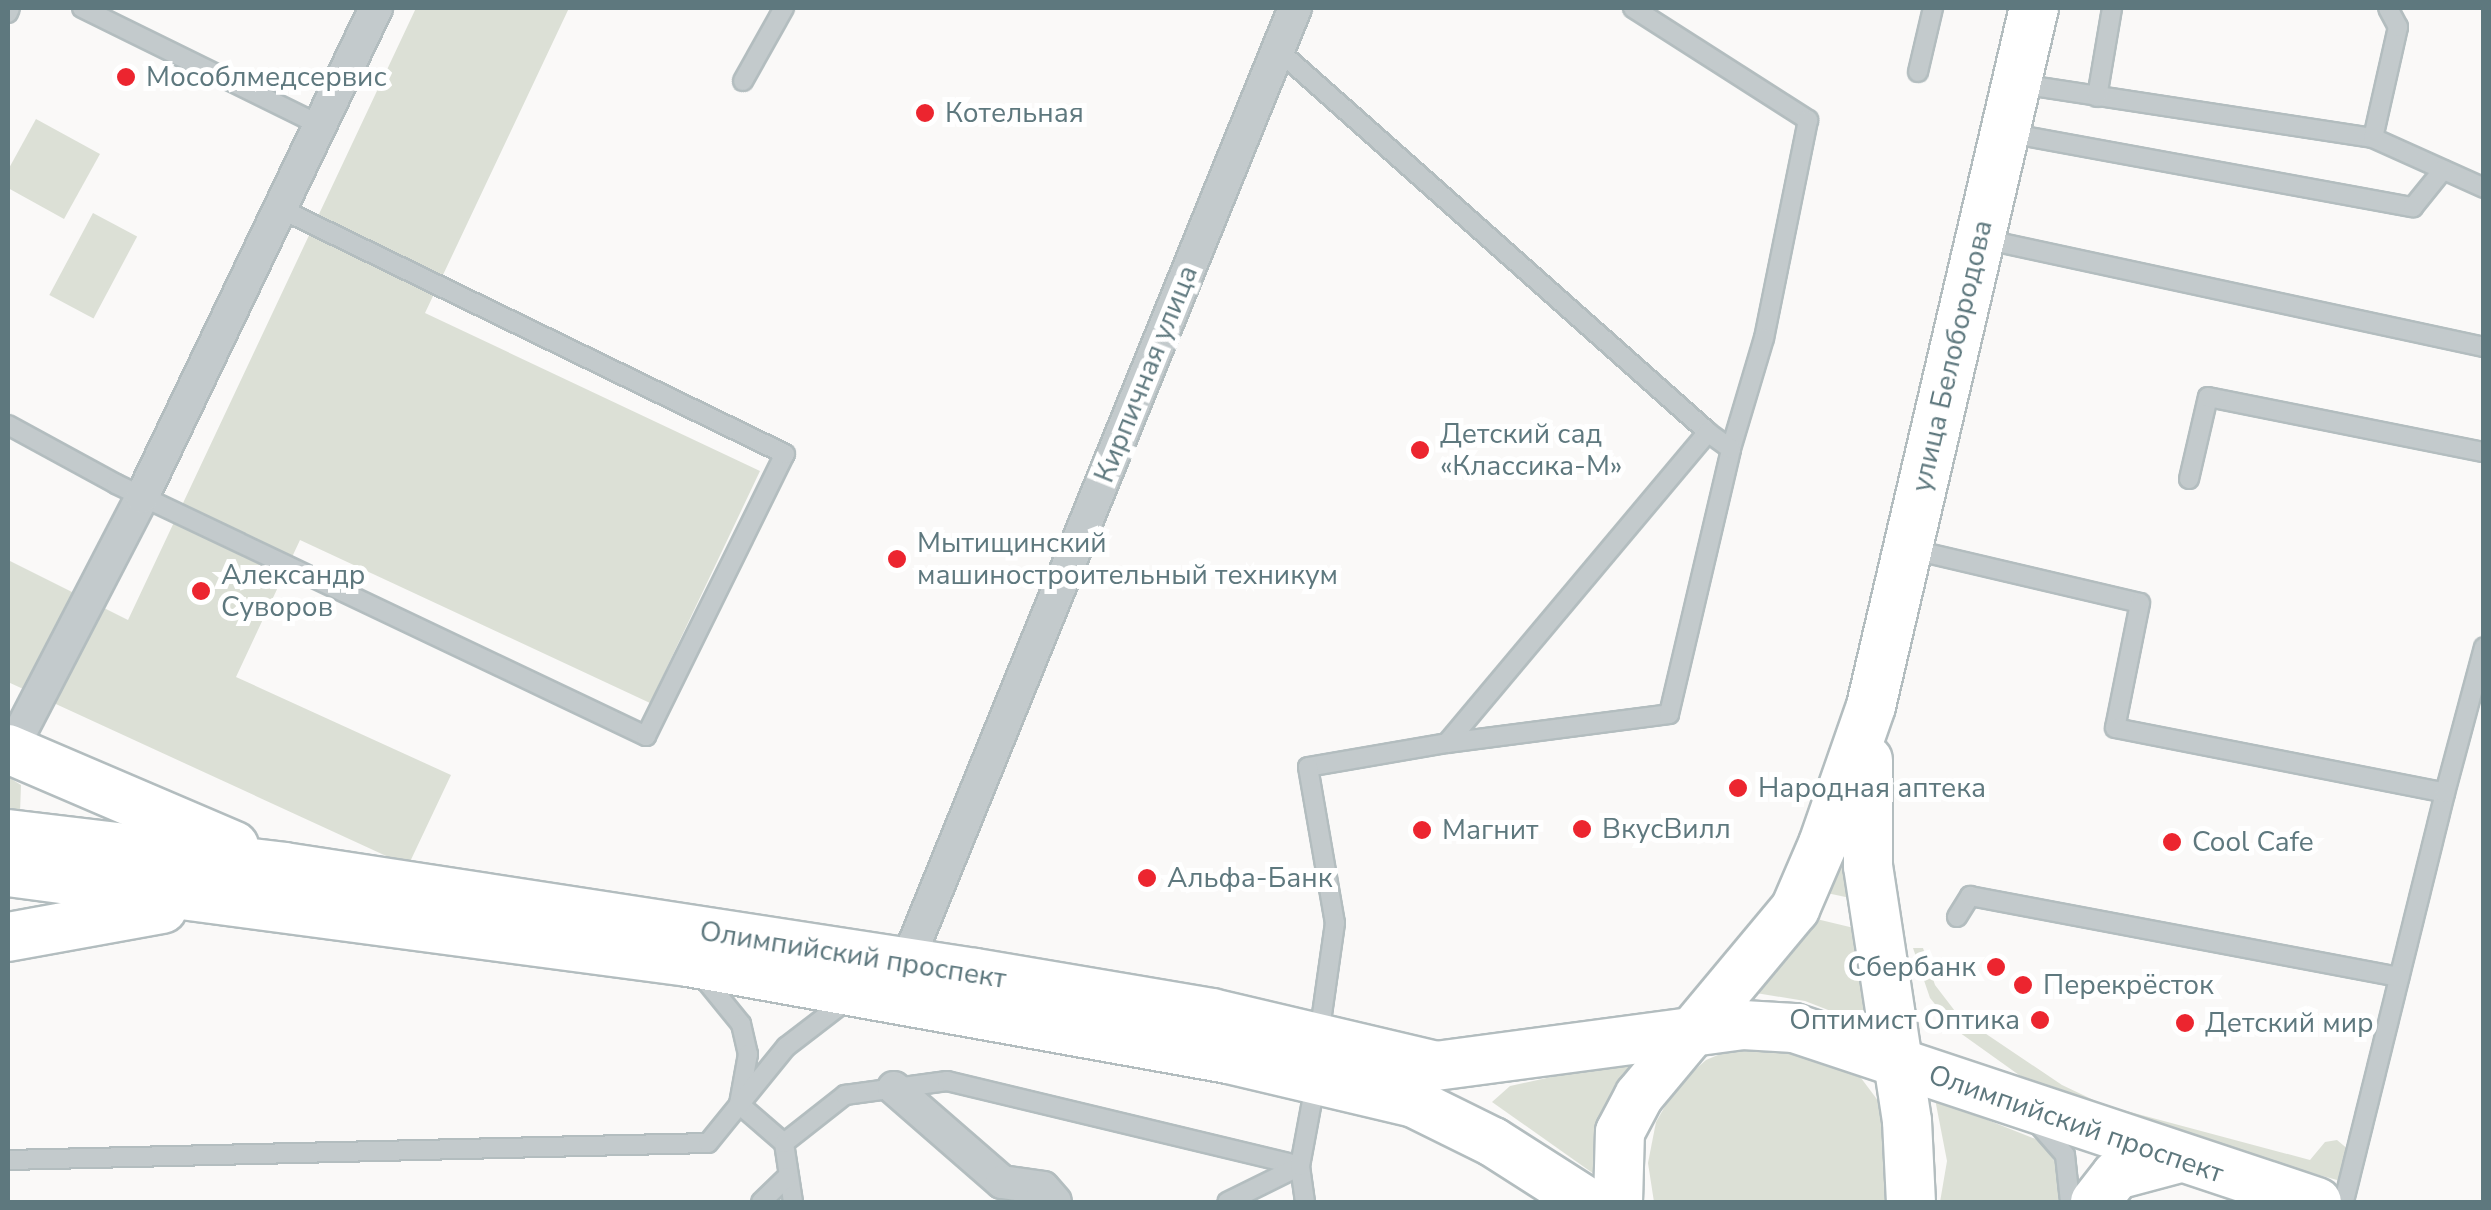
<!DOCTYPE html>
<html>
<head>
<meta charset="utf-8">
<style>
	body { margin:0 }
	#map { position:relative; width:2491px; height:1210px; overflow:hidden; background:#faf9f8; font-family:"Nunito Sans",sans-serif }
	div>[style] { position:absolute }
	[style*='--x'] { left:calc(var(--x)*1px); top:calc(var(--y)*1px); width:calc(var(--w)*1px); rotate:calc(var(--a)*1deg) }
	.green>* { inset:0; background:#dce0d6; transform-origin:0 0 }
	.roads { filter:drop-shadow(2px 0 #b3bdbf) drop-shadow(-2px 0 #b3bdbf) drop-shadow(0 2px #b3bdbf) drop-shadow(0 -2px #b3bdbf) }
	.lane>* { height:18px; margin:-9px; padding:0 9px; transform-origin:9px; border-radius:9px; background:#c3cacc }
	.street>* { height:32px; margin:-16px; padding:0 16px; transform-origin:16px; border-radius:16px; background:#c3cacc }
	.secondary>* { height:48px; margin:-24px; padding:0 24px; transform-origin:24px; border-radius:24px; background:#fff }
	.dots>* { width:28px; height:28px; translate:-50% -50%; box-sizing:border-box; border:5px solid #fff; border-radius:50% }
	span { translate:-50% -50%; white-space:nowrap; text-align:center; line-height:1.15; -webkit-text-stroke:10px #fff; paint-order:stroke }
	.poi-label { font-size:28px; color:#5e787e }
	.left { translate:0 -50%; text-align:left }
	.right { translate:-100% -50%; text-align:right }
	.street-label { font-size:28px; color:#5e787e }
	.frame { position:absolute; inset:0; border:10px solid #5e787e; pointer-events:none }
</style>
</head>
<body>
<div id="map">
	<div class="green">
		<i style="clip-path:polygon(416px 8px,569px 8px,425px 313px,760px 471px,650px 703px,300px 540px,236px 677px,451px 775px,408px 866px,8px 682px,8px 560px,128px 620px)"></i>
		<i style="clip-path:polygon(36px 119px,100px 154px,64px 219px,8px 188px,8px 170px)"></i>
		<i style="left:93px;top:213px;width:50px;height:93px;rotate:28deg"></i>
		<i style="clip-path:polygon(8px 777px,21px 785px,20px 812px,8px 811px)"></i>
		<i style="clip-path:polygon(1850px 829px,1855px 899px,1822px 892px)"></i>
		<i style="clip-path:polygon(1804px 916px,1854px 928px,1872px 1027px,1805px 1001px,1744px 991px)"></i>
		<i style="clip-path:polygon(1913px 948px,1923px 948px,1935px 985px,1958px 1015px,2062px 1085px,2104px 1105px,2310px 1160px,2325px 1142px,2337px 1140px,2349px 1150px,2344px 1182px,2082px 1109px,2019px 1075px,1956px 1030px,1930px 998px)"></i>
		<i style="clip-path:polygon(1784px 1041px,1858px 1074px,1882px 1106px,1895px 1145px,1888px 1202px,1654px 1202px,1648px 1163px,1656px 1122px,1676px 1087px,1706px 1060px,1744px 1044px)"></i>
		<i style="clip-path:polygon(1642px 1057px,1601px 1179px,1492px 1102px,1510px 1086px)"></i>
		<i style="clip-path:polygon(1935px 1099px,2043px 1142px,2059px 1169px,2058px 1202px,1940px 1202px,1947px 1161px)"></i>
	</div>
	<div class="roads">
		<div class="lane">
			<i style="--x:82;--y:8;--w:263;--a:26.2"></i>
			<i style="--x:1633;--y:8;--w:208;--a:32.6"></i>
			<i style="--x:1808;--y:120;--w:222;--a:101.4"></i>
			<i style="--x:1764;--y:338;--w:116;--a:106.6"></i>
			<i style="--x:8;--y:13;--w:5;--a:-68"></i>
			<i style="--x:1278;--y:50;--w:575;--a:41.62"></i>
			<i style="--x:1708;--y:432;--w:406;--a:130"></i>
			<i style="--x:1447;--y:743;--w:141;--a:170.2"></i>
			<i style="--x:1308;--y:767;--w:158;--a:80.2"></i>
			<i style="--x:1335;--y:923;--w:114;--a:98.1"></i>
			<i style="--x:1918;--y:72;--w:66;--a:-76.8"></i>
			<i style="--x:743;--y:81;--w:84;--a:-60.7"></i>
			<i style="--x:2020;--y:84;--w:357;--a:8.7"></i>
			<i style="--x:2373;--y:138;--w:122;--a:24.2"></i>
			<i style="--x:2097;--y:97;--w:90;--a:-80.4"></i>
			<i style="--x:2008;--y:133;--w:412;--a:10.4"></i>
			<i style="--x:2413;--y:207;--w:48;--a:-51"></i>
			<i style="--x:2373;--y:138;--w:114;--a:-77.3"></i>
			<i style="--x:2398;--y:27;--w:21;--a:-118"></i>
			<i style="--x:1983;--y:239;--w:513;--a:12.17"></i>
			<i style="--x:8;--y:425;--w:123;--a:28.6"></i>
			<i style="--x:116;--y:484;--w:587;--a:25.43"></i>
			<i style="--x:646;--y:736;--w:314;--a:-63.8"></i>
			<i style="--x:785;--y:454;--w:565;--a:-154.07"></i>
			<i style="--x:2189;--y:479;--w:84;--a:-77"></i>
			<i style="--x:2208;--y:397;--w:281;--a:11.3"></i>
			<i style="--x:1910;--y:549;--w:236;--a:13.2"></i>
			<i style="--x:2140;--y:603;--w:127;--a:101.3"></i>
			<i style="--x:2115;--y:728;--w:336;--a:11.1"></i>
			<i style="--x:2445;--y:793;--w:421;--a:103.9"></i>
			<i style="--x:1447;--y:743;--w:224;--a:-7.4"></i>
			<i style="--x:1669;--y:714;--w:272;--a:-76.8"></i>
			<i style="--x:1731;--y:449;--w:29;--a:-144"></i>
			<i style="--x:2445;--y:793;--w:151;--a:-75"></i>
			<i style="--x:1957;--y:917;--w:25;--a:-58"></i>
			<i style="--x:1970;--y:896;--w:437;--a:10.7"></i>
			<i style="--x:702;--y:976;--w:62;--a:50.9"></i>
			<i style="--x:741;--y:1024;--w:31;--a:77"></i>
			<i style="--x:748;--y:1054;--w:51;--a:100.2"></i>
			<i style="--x:739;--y:1104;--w:60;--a:40.9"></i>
			<i style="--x:784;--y:1143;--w:60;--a:81.3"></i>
			<i style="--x:2038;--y:1124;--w:41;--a:48.9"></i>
			<i style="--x:2065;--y:1155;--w:47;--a:83.9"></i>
			<i style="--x:784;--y:1143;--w:78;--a:-38.2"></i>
			<i style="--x:845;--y:1095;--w:103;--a:-7.8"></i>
			<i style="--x:947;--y:1081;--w:363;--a:13.5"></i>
			<i style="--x:1300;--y:1166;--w:81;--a:153.7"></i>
			<i style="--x:8;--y:1160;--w:700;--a:-1.39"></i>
			<i style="--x:708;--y:1143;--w:124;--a:-50.9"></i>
			<i style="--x:786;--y:1047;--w:77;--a:-37.6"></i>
			<i style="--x:761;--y:1202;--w:36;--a:-44"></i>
			<i style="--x:1305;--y:1202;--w:36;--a:-98"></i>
			<i style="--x:1300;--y:1166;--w:87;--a:-79.5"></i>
		</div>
		<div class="street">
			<i style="--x:11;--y:750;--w:285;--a:-62.6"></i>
			<i style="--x:142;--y:497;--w:542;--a:-64.43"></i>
			<i style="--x:907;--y:962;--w:1030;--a:-67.87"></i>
			<i style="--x:894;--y:1088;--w:143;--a:41"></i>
			<i style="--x:1002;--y:1182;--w:41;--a:8.3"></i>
			<i style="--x:1043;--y:1188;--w:18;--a:49"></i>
		</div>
		<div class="secondary">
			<i style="--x:8;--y:749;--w:246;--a:23.2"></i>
			<i style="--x:1868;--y:760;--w:106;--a:90"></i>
			<i style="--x:1868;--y:866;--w:258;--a:81.3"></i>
			<i style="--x:1907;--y:1121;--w:81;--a:87.2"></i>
			<i style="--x:8;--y:834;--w:278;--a:6.8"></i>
			<i style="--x:284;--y:867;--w:699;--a:8.72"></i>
			<i style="--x:975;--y:973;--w:240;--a:9.6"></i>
			<i style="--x:1212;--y:1013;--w:230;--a:13.3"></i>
			<i style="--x:1436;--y:1066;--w:310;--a:-7.6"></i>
			<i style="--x:1743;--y:1025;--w:51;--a:3.4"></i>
			<i style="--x:1794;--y:1028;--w:551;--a:18.4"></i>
			<i style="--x:8;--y:872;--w:686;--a:7.54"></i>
			<i style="--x:688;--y:962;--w:549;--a:10.18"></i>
			<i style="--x:1228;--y:1059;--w:191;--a:13.3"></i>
			<i style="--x:1414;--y:1103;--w:88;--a:26.3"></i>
			<i style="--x:1493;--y:1142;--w:112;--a:32.6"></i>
			<i style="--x:8;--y:937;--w:157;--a:-10.3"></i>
			<i style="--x:1618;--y:1202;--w:70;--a:-88.4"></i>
			<i style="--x:1620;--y:1132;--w:41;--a:-62.2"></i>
			<i style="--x:1639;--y:1096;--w:244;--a:-50.2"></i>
			<i style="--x:1795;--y:909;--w:71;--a:-66.7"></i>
			<i style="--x:1823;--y:844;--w:146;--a:-70.8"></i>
			<i style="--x:1871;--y:706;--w:717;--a:-76.86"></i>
			<i style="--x:2095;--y:1202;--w:34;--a:-52"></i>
			<i style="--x:2116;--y:1175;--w:62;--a:-14.9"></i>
		</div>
	</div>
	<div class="dots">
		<i style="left:126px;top:77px;background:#ec252f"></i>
		<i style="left:925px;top:113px;background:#ec252f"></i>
		<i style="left:1420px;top:450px;background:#ec252f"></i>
		<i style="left:897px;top:559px;background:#ec252f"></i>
		<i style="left:201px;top:591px;background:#ec252f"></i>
		<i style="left:1738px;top:788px;background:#ec252f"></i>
		<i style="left:1582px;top:829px;background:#ec252f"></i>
		<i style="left:1422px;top:830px;background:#ec252f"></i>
		<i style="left:2172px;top:842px;background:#ec252f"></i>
		<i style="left:1147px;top:878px;background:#ec252f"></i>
		<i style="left:1996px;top:967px;background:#ec252f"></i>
		<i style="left:2023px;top:985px;background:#ec252f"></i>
		<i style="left:2040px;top:1020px;background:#ec252f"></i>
		<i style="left:2185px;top:1023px;background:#ec252f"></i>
	</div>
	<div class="poi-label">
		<span class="left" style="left:146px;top:77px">Мособлмедсервис</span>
		<span class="left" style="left:945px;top:113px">Котельная</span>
		<span class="left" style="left:1440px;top:450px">Детский сад<br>«Классика-М»</span>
		<span class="left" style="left:917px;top:559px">Мытищинский<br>машиностроительный техникум</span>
		<span class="left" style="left:221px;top:591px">Александр<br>Суворов</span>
		<span class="left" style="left:1758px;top:788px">Народная аптека</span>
		<span class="left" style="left:1602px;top:829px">ВкусВилл</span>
		<span class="left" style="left:1442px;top:830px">Магнит</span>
		<span class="left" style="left:2192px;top:842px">Cool Cafe</span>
		<span class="left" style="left:1167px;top:878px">Альфа-Банк</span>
		<span class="right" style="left:1976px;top:967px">Сбербанк</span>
		<span class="left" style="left:2043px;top:985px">Перекрёсток</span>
		<span class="right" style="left:2020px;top:1020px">Оптимист Оптика</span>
		<span class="left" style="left:2205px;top:1023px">Детский мир</span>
	</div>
	<div class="street-label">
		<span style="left:1952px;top:356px;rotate:-77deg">улица Белобородова</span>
		<span style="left:1146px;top:374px;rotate:-68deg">Кирпичная улица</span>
		<span style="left:853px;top:955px;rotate:9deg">Олимпийский проспект</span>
		<span style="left:2076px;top:1124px;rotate:19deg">Олимпийский проспект</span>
	</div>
	<div class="frame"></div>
</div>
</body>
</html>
